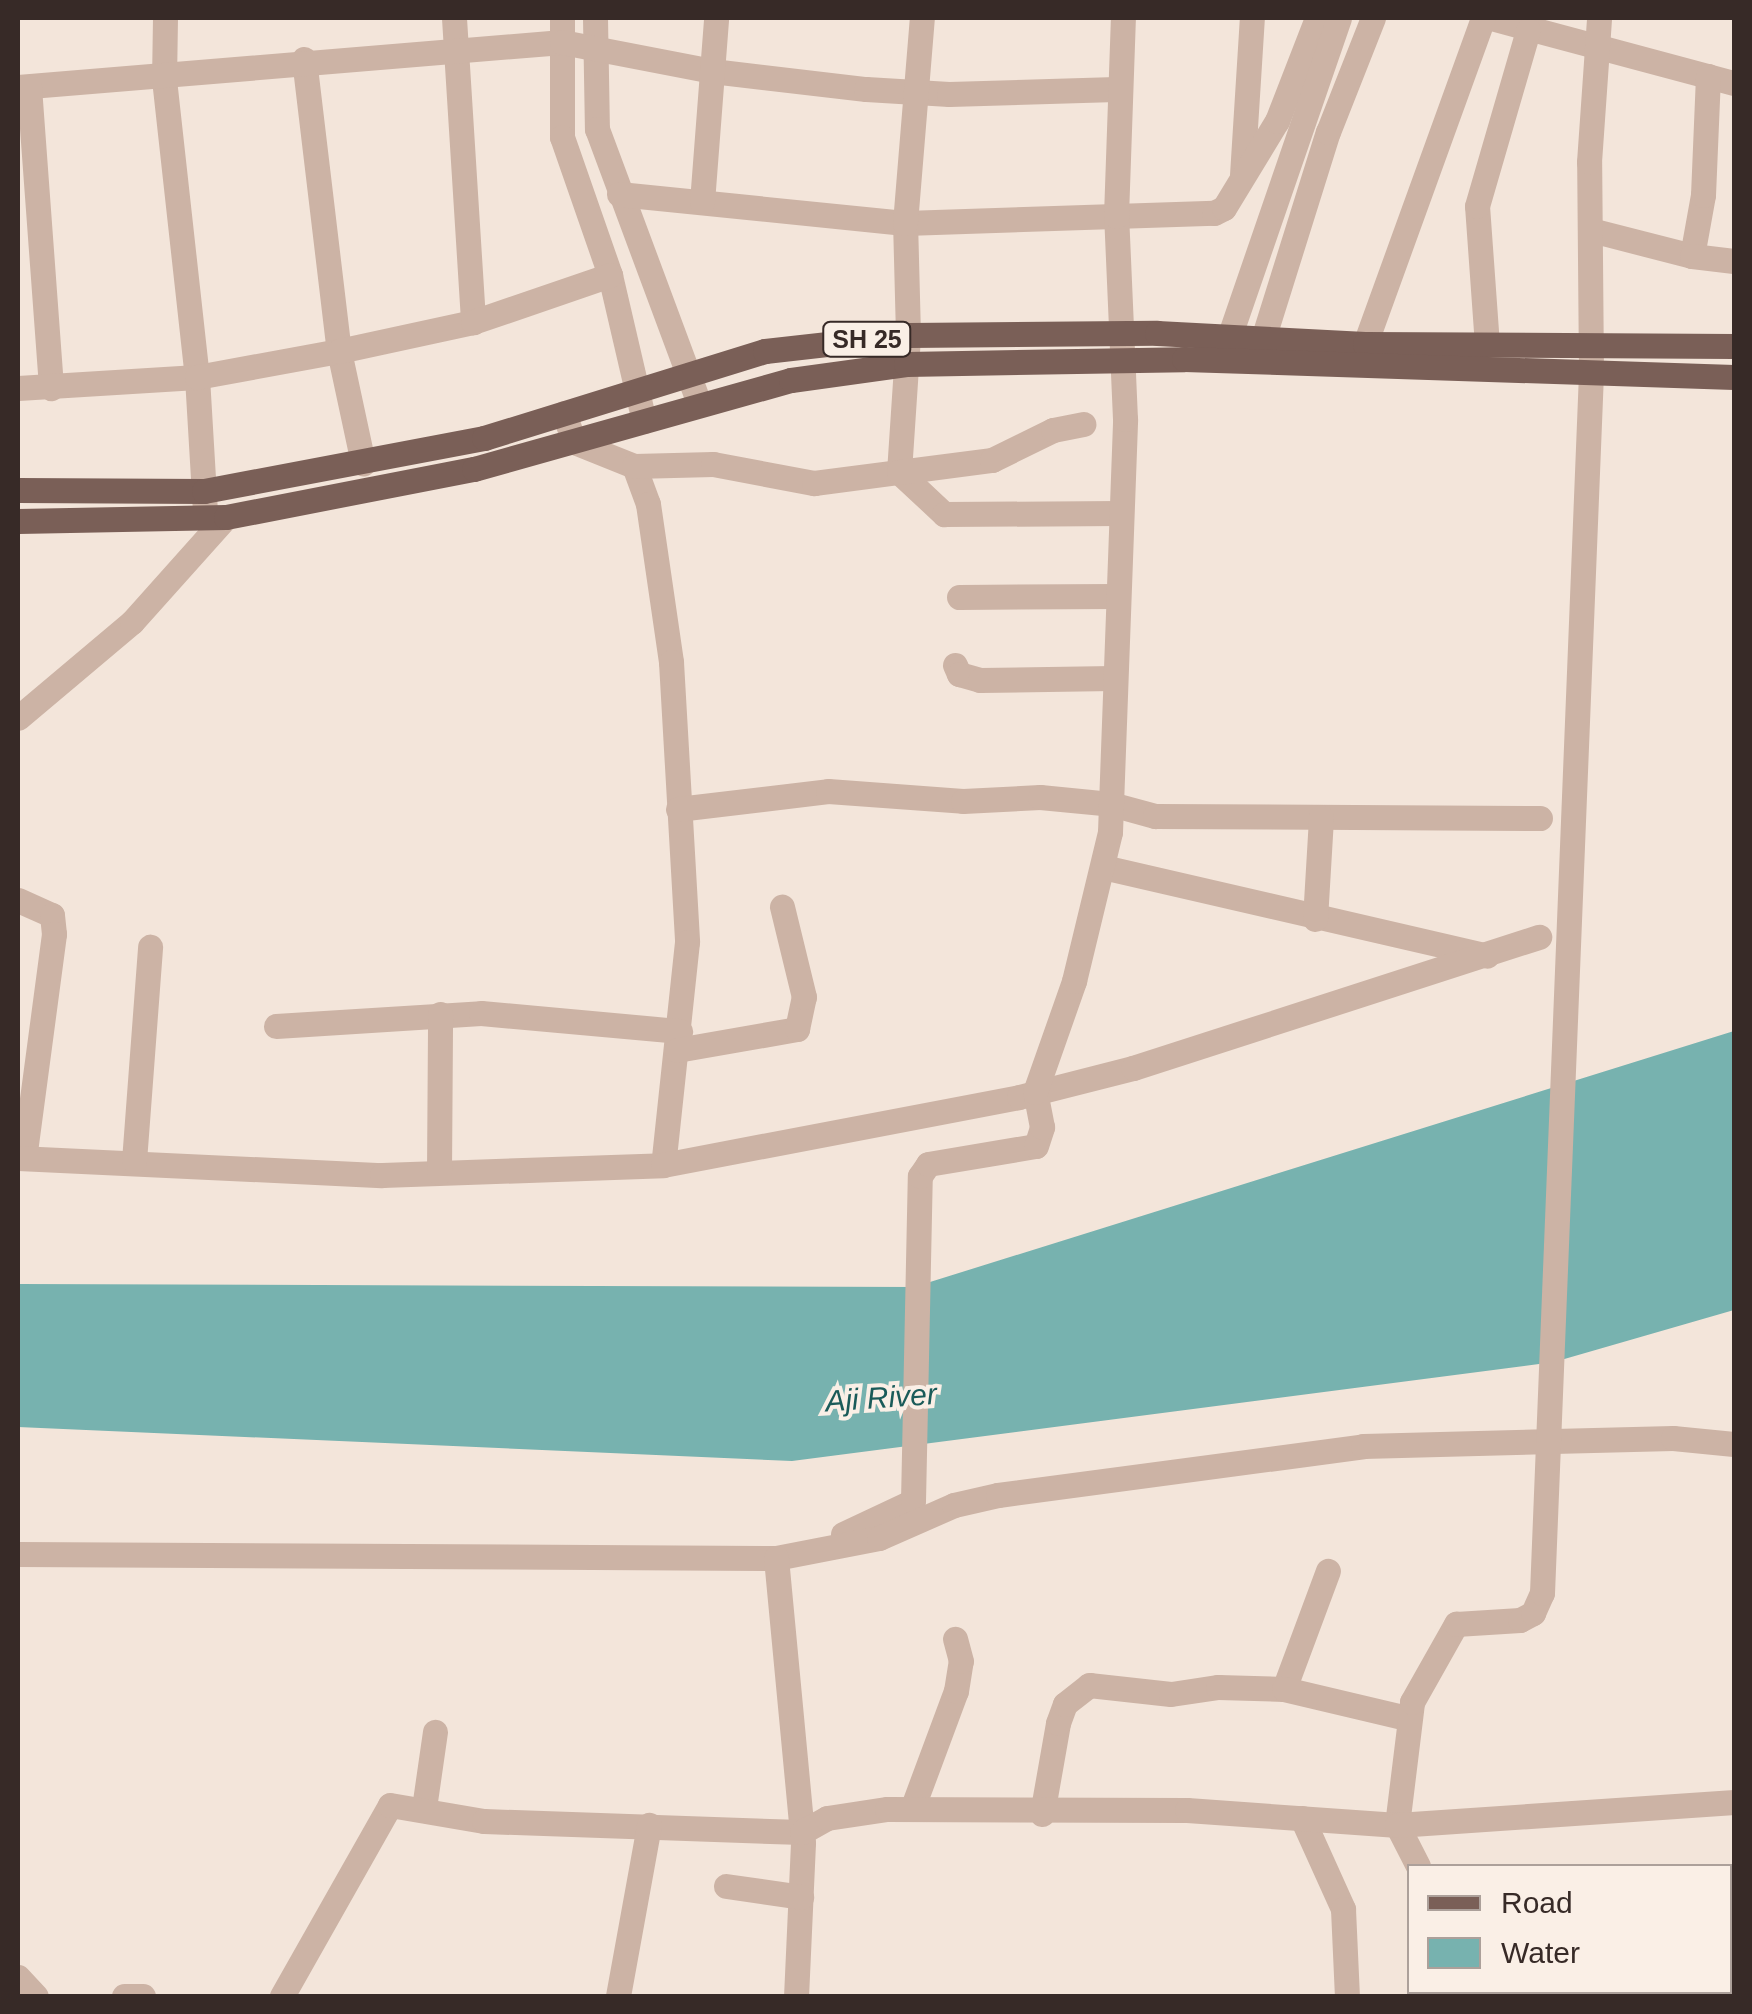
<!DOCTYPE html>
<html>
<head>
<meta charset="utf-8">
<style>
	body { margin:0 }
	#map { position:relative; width:1752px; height:2014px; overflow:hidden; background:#f3e5da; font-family:Arial,sans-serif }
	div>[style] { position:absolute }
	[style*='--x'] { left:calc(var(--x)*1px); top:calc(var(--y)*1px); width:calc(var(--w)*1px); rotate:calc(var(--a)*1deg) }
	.water>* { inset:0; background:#77b2af }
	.minor>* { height:25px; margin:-12.5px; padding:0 12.5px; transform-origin:12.5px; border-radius:12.5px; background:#ccb3a5 }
	.major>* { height:25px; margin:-12.5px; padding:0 12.5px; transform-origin:12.5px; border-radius:12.5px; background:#7a5f57 }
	span { translate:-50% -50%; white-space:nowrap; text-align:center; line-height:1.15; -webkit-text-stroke:8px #faefe6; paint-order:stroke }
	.shield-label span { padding:2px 8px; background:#faefe6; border:2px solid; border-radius:8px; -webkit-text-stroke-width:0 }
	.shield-label { font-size:25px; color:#372a27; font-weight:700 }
	.water-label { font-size:30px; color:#1a5b59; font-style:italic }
	.frame { position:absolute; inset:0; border:20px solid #372a27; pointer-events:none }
	.legend { position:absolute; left:1407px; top:1864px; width:325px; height:130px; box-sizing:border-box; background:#faefe6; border:2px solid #aca09a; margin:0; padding:12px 18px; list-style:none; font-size:30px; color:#372a27 }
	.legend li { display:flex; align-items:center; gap:20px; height:50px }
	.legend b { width:50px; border:2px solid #aca09a }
</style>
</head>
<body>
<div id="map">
	<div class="water">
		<i style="clip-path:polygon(1734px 1031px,1734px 1310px,1554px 1362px,792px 1461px,18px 1427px,18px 1284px,914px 1287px)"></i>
	</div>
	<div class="minor">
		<i style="--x:165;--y:18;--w:61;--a:90.9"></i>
		<i style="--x:164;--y:79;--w:300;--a:83.7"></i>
		<i style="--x:197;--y:377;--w:133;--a:86.6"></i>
		<i style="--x:454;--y:18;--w:305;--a:86.4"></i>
		<i style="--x:562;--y:18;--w:119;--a:90"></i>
		<i style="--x:562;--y:137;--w:146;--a:70.8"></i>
		<i style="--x:610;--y:275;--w:150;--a:76.9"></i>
		<i style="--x:595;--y:18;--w:111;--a:89"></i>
		<i style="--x:597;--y:129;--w:293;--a:69.6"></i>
		<i style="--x:1491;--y:18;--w:252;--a:15"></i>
		<i style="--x:304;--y:59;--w:294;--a:83.2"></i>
		<i style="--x:339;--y:351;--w:115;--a:77.9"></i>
		<i style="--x:18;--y:87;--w:546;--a:-4.73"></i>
		<i style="--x:562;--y:42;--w:153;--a:10.9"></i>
		<i style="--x:712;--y:71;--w:155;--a:6.7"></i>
		<i style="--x:866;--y:89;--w:83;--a:3.4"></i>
		<i style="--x:949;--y:94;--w:167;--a:-1.7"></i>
		<i style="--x:29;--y:87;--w:302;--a:85.8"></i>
		<i style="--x:1242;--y:175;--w:157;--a:-86.4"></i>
		<i style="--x:619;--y:194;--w:287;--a:5.8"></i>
		<i style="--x:905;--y:223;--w:309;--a:-1.9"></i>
		<i style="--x:1214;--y:213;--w:11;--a:-27"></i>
		<i style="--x:1224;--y:208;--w:102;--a:-58.7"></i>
		<i style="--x:1277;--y:121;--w:110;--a:-68.8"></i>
		<i style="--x:702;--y:202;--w:185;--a:-85.6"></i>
		<i style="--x:1591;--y:230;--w:104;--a:14.4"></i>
		<i style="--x:1692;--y:256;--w:62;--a:-79.8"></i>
		<i style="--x:1703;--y:195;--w:119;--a:-87.6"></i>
		<i style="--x:1692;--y:256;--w:42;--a:6.8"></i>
		<i style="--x:1365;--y:344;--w:347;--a:-70.1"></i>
		<i style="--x:1487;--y:345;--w:139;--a:-94.1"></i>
		<i style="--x:1477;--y:206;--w:183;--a:-73.8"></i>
		<i style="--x:1223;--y:355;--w:356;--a:-71"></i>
		<i style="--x:1257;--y:358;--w:237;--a:-72.6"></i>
		<i style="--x:1328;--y:132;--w:123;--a:-68.5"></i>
		<i style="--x:18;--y:388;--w:179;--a:-3.5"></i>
		<i style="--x:197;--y:377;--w:144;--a:-10.4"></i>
		<i style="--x:339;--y:351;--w:137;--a:-12.2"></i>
		<i style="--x:473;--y:322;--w:145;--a:-18.9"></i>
		<i style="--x:564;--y:413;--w:31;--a:71"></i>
		<i style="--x:574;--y:442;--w:65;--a:21.8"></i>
		<i style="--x:634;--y:466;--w:40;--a:69.8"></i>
		<i style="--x:648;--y:504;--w:160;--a:81.7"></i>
		<i style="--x:671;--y:662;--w:280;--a:86.7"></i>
		<i style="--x:687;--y:942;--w:224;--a:96.1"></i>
		<i style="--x:634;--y:466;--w:79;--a:-1.5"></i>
		<i style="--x:713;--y:464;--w:103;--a:10.7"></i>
		<i style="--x:814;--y:483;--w:86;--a:-7.4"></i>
		<i style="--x:899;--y:472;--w:137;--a:-86.2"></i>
		<i style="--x:908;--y:335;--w:112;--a:-91.5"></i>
		<i style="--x:905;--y:223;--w:206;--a:-85.3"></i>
		<i style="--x:899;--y:472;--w:62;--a:43"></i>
		<i style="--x:944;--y:514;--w:175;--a:-0.3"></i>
		<i style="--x:899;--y:472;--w:94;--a:-7.4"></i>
		<i style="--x:992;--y:460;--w:68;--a:-26.2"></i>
		<i style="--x:1053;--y:430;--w:31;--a:-11"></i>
		<i style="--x:959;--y:597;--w:157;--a:-0.4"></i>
		<i style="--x:955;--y:665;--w:10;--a:66"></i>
		<i style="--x:959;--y:674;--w:22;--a:16"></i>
		<i style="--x:980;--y:680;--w:133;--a:-0.9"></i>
		<i style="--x:18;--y:718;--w:149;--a:-40.1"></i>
		<i style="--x:132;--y:622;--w:141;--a:-48.2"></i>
		<i style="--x:678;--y:809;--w:151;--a:-6.8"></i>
		<i style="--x:828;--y:791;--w:135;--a:4.2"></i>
		<i style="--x:963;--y:801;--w:77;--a:-3"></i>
		<i style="--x:1040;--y:797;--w:71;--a:5.6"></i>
		<i style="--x:1111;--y:804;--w:46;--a:15.3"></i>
		<i style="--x:1155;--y:816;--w:385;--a:0.3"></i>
		<i style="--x:1103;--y:867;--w:394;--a:13"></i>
		<i style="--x:18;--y:900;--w:37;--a:24"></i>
		<i style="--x:52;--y:915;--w:19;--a:84"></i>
		<i style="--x:54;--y:934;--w:226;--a:97.6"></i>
		<i style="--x:1315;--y:919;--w:102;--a:-86.6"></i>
		<i style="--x:276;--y:1026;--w:205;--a:-3.6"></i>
		<i style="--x:481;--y:1013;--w:200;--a:5.2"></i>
		<i style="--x:677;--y:1050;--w:122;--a:-9.9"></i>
		<i style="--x:797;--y:1029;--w:33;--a:-78"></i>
		<i style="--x:804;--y:997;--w:93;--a:-103.7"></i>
		<i style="--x:18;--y:1158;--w:364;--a:2.7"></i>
		<i style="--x:382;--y:1175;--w:281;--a:-2"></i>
		<i style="--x:663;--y:1165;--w:362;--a:-10.8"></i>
		<i style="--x:1019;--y:1097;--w:118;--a:-14.3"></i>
		<i style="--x:1133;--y:1068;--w:427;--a:-17.9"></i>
		<i style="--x:134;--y:1161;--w:215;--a:-85.7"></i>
		<i style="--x:439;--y:1172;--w:158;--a:-89.6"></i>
		<i style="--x:843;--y:1534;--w:77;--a:-25.2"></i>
		<i style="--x:913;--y:1501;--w:325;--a:-88.8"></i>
		<i style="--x:920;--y:1176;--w:14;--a:-56"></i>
		<i style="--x:928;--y:1164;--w:109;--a:-9.5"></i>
		<i style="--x:1036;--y:1146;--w:20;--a:-72"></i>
		<i style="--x:1042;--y:1127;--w:36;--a:-101"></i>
		<i style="--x:1035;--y:1092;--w:118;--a:-70.6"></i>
		<i style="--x:1074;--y:981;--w:153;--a:-76.4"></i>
		<i style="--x:1110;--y:832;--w:413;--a:-87.9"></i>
		<i style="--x:1125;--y:419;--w:203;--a:-92.5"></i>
		<i style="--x:1116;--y:216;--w:198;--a:-88"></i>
		<i style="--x:18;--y:1554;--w:758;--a:0.3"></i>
		<i style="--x:776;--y:1558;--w:105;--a:-11"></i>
		<i style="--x:879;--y:1538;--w:82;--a:-23.7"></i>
		<i style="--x:954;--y:1505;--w:45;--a:-12.8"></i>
		<i style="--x:998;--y:1495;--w:368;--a:-7.6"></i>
		<i style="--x:1363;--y:1446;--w:310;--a:-1.5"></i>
		<i style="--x:1673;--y:1438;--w:61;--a:5.6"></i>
		<i style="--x:776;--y:1558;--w:286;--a:84.6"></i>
		<i style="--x:803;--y:1843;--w:153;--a:92.6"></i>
		<i style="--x:1284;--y:1689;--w:126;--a:-69.6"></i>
		<i style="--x:424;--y:1808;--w:77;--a:-81.8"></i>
		<i style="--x:912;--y:1809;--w:126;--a:-69.6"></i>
		<i style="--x:956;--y:1691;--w:30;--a:-81"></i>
		<i style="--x:961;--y:1661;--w:23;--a:-105"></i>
		<i style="--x:1042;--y:1814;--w:92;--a:-80"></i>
		<i style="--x:1058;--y:1723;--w:20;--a:-70"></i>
		<i style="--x:1065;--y:1704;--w:31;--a:-38"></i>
		<i style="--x:1089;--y:1685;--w:82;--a:6.3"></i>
		<i style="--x:1171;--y:1694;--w:48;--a:-8.5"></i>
		<i style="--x:1218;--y:1687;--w:66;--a:1.7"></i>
		<i style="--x:1284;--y:1689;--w:126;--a:13.3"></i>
		<i style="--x:1302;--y:1818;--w:100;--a:65.7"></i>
		<i style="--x:1343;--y:1909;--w:87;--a:87.4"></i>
		<i style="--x:1418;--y:1866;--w:46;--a:-117.1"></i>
		<i style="--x:1397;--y:1825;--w:124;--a:-83"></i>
		<i style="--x:1412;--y:1702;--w:90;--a:-60.6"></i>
		<i style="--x:1456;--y:1624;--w:64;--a:-3.6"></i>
		<i style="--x:1520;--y:1620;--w:15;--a:-28"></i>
		<i style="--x:1533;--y:1613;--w:22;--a:-66"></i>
		<i style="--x:1542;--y:1593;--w:1221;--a:-87.7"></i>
		<i style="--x:1591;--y:373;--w:211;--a:-90.5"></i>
		<i style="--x:1589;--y:162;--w:144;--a:-86"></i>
		<i style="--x:726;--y:1886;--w:76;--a:8.3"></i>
		<i style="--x:18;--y:1977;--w:26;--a:47"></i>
		<i style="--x:1480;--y:1992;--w:4;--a:90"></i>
		<i style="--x:1558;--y:1992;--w:81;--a:2.8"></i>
		<i style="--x:124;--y:1996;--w:19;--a:0"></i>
		<i style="--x:282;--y:1996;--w:219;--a:-60.5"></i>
		<i style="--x:390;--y:1805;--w:95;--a:9.7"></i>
		<i style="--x:484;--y:1821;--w:318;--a:2"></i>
		<i style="--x:802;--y:1832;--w:29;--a:-29"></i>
		<i style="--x:827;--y:1818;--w:61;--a:-8.5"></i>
		<i style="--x:887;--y:1809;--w:300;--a:0.2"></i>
		<i style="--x:1187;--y:1810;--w:211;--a:4.1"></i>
		<i style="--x:1397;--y:1825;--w:338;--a:-3.9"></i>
		<i style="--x:618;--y:1996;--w:174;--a:-79.7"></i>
		<i style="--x:1505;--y:1996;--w:21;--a:-11"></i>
	</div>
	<div class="major">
		<i style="--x:18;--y:490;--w:186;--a:0.3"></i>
		<i style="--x:204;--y:491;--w:285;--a:-10.7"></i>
		<i style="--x:484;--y:438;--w:294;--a:-17.2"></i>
		<i style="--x:765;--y:351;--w:144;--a:-6.4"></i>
		<i style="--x:908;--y:335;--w:249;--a:-0.5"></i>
		<i style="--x:1157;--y:333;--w:208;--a:3"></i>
		<i style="--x:1365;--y:344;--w:369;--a:0.3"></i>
		<i style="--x:18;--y:521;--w:208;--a:-1.1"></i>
		<i style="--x:226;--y:517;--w:253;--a:-11"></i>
		<i style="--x:474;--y:469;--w:329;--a:-15.7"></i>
		<i style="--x:791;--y:380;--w:116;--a:-7.9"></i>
		<i style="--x:906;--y:364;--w:278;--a:-1"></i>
		<i style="--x:1184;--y:359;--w:550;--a:1.87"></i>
	</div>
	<div class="shield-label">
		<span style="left:867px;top:339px">SH 25</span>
	</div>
	<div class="water-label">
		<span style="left:881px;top:1398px;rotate:-4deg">Aji River</span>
	</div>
	<div class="frame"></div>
	<ul class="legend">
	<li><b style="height:12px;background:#7a5f57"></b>Road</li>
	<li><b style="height:28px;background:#77b2af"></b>Water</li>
	</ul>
</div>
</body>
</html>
